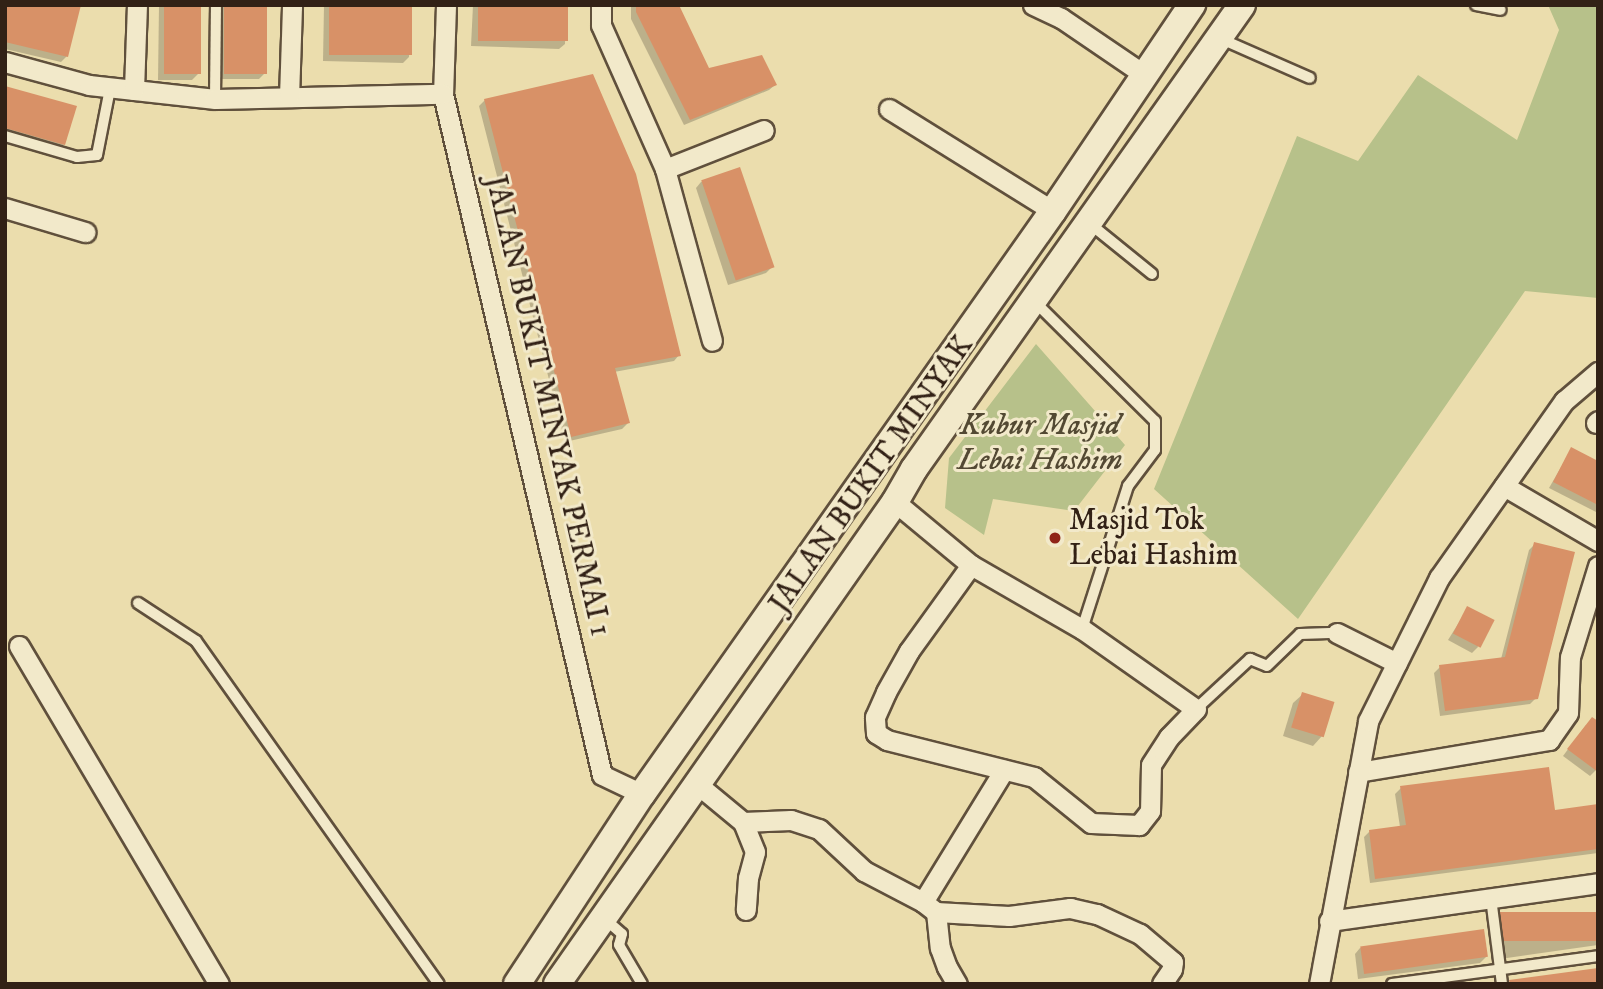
<!DOCTYPE html>
<html>
<head>
<meta charset="utf-8">
<style>
	body { margin:0 }
	#map { position:relative; width:1603px; height:989px; overflow:hidden; background:#ebddad; font-family:"IM FELL DW Pica",serif }
	div>[style] { position:absolute }
	[style*='--x'] { left:calc(var(--x)*1px); top:calc(var(--y)*1px); width:calc(var(--w)*1px); rotate:calc(var(--a)*1deg) }
	.green>* { inset:0; background:#b7c18a }
	.shadow>* { inset:0; background:#0003 }
	.building>* { inset:0; background:#d89167; transform-origin:0 0 }
	.roads { filter:drop-shadow(2px 0 #60503c) drop-shadow(-2px 0 #60503c) drop-shadow(0 2px #60503c) drop-shadow(0 -2px #60503c) }
	.service>* { height:10px; margin:-5px; padding:0 5px; transform-origin:5px; border-radius:5px; background:#f2e9ca }
	.minor>* { height:19px; margin:-9.5px; padding:0 9.5px; transform-origin:9.5px; border-radius:9.5px; background:#f2e9ca }
	.secondary>* { height:26px; margin:-13px; padding:0 13px; transform-origin:13px; border-radius:13px; background:#f2e9ca }
	.dots>* { width:19px; height:19px; translate:-50% -50%; box-sizing:border-box; border:4px solid #f2e9ca; border-radius:50% }
	span { translate:-50% -50%; white-space:nowrap; text-align:center; line-height:1.15; -webkit-text-stroke:6px #f2e9ca; paint-order:stroke }
	.street-label { font-size:30px; color:#322116 }
	.park-label { font-size:30px; color:#534933; font-style:italic }
	.poi-label { font-size:30px; color:#322116 }
	.left { translate:0 -50%; text-align:left }
	.frame { position:absolute; inset:0; border:7px solid #322116; pointer-events:none }
</style>
</head>
<body>
<div id="map">
	<div class="green">
		<i style="clip-path:polygon(1548px 5px,1598px 5px,1598px 298px,1525px 291px,1298px 619px,1154px 489px,1297px 136px,1358px 161px,1418px 75px,1517px 140px,1559px 30px)"></i>
		<i style="clip-path:polygon(1036px 344px,1125px 445px,1074px 511px,993px 499px,984px 535px,945px 508px,949px 458px)"></i>
	</div>
	<div class="shadow">
		<i style="clip-path:polygon(5px 5px,67px 56px,61px 62px,5px 49px)"></i>
		<i style="clip-path:polygon(159px 5px,199px 5px,198px 74px,192px 80px,158px 80px)"></i>
		<i style="clip-path:polygon(219px 5px,265px 5px,265px 73px,259px 79px,218px 79px)"></i>
		<i style="clip-path:polygon(324px 5px,411px 5px,409px 57px,403px 63px,323px 61px)"></i>
		<i style="clip-path:polygon(473px 5px,566px 5px,565px 44px,559px 49px,471px 46px)"></i>
		<i style="clip-path:polygon(631px 5px,677px 5px,708px 70px,775px 85px,769px 90px,684px 125px,631px 19px)"></i>
		<i style="clip-path:polygon(5px 88px,64px 144px,58px 150px,5px 135px)"></i>
		<i style="clip-path:polygon(485px 100px,679px 355px,674px 361px,614px 372px,628px 423px,622px 429px,565px 442px,479px 106px)"></i>
		<i style="clip-path:polygon(739px 169px,772px 267px,766px 273px,728px 285px,696px 188px,701px 182px)"></i>
		<i style="clip-path:polygon(1571px 450px,1598px 463px,1598px 513px,1549px 488px)"></i>
		<i style="clip-path:polygon(1535px 544px,1536px 698px,1530px 704px,1440px 716px,1434px 673px,1440px 667px,1501px 659px,1529px 550px)"></i>
		<i style="clip-path:polygon(1468px 608px,1478px 647px,1472px 653px,1448px 640px)"></i>
		<i style="clip-path:polygon(1303px 694px,1322px 736px,1313px 746px,1283px 736px,1293px 703px)"></i>
		<i style="clip-path:polygon(1586px 725px,1598px 768px,1590px 776px,1563px 756px)"></i>
		<i style="clip-path:polygon(1401px 788px,1553px 812px,1598px 806px,1598px 853px,1370px 883px,1364px 837px,1370px 831px,1400px 827px,1395px 794px)"></i>
		<i style="clip-path:polygon(1598px 914px,1598px 945px,1500px 959px,1496px 933px,1502px 927px)"></i>
		<i style="clip-path:polygon(1360px 948px,1486px 957px,1480px 963px,1358px 979px,1355px 954px)"></i>
	</div>
	<div class="building">
		<i style="clip-path:polygon(5px 5px,81px 5px,68px 57px,5px 42px)"></i>
		<i style="left:164px;top:5px;width:37px;height:69px"></i>
		<i style="left:224px;top:5px;width:43px;height:69px"></i>
		<i style="left:329px;top:5px;width:83px;height:50px"></i>
		<i style="left:478px;top:5px;width:90px;height:36px"></i>
		<i style="clip-path:polygon(636px 5px,679px 5px,709px 68px,762px 55px,777px 85px,690px 120px,636px 12px)"></i>
		<i style="clip-path:polygon(593px 74px,636px 174px,681px 356px,615px 368px,630px 423px,571px 437px,484px 99px)"></i>
		<i style="clip-path:polygon(5px 86px,77px 106px,65px 145px,5px 128px)"></i>
		<i style="left:740px;top:167px;width:106px;height:41px;rotate:71deg"></i>
		<i style="clip-path:polygon(1571px 447px,1598px 461px,1598px 505px,1553px 482px)"></i>
		<i style="clip-path:polygon(1534px 542px,1575px 552px,1538px 699px,1445px 711px,1439px 665px,1505px 657px)"></i>
		<i style="left:1467px;top:606px;width:31px;height:31px;rotate:27deg"></i>
		<i style="left:1302px;top:692px;width:34px;height:37px;rotate:17deg"></i>
		<i style="clip-path:polygon(1592px 717px,1598px 721px,1598px 772px,1567px 749px)"></i>
		<i style="clip-path:polygon(1549px 767px,1555px 810px,1598px 804px,1598px 849px,1375px 879px,1369px 830px,1406px 825px,1400px 786px)"></i>
		<i style="left:1598px;top:912px;width:29px;height:98px;rotate:90deg"></i>
		<i style="left:1484px;top:929px;width:28px;height:125px;rotate:82deg"></i>
		<i style="clip-path:polygon(1598px 968px,1598px 984px,1510px 984px,1509px 980px)"></i>
	</div>
	<div class="roads">
		<div class="service">
			<i style="--x:1476;--y:5;--w:25;--a:11"></i>
			<i style="--x:1219;--y:38;--w:99;--a:23.7"></i>
			<i style="--x:215;--y:99;--w:94;--a:-89.4"></i>
			<i style="--x:5;--y:136;--w:75;--a:16.3"></i>
			<i style="--x:77;--y:157;--w:20;--a:-6"></i>
			<i style="--x:97;--y:155;--w:67;--a:-78.9"></i>
			<i style="--x:1089;--y:223;--w:81;--a:39"></i>
			<i style="--x:1034;--y:301;--w:170;--a:44.8"></i>
			<i style="--x:1155;--y:421;--w:29;--a:90"></i>
			<i style="--x:1155;--y:450;--w:45;--a:126.9"></i>
			<i style="--x:1128;--y:486;--w:150;--a:107.8"></i>
			<i style="--x:138;--y:603;--w:69;--a:33.2"></i>
			<i style="--x:196;--y:641;--w:420;--a:54.7"></i>
			<i style="--x:1196;--y:709;--w:74;--a:-42.8"></i>
			<i style="--x:1250;--y:659;--w:18;--a:22"></i>
			<i style="--x:1267;--y:666;--w:46;--a:-44.1"></i>
			<i style="--x:1300;--y:634;--w:37;--a:-2"></i>
			<i style="--x:1491;--y:898;--w:87;--a:82.7"></i>
			<i style="--x:606;--y:920;--w:21;--a:41"></i>
			<i style="--x:622;--y:934;--w:11;--a:105"></i>
			<i style="--x:619;--y:945;--w:45;--a:59.5"></i>
			<i style="--x:1392;--y:984;--w:208;--a:-7.7"></i>
		</div>
		<div class="minor">
			<i style="--x:446;--y:5;--w:89;--a:91.9"></i>
			<i style="--x:443;--y:94;--w:699;--a:76.86"></i>
			<i style="--x:602;--y:775;--w:44;--a:25.4"></i>
			<i style="--x:601;--y:5;--w:20;--a:90"></i>
			<i style="--x:601;--y:25;--w:158;--a:66"></i>
			<i style="--x:665;--y:169;--w:178;--a:74.7"></i>
			<i style="--x:1033;--y:5;--w:31;--a:25"></i>
			<i style="--x:1061;--y:18;--w:102;--a:34.2"></i>
			<i style="--x:5;--y:62;--w:87;--a:15.3"></i>
			<i style="--x:89;--y:85;--w:127;--a:6.3"></i>
			<i style="--x:215;--y:99;--w:228;--a:-1.3"></i>
			<i style="--x:134;--y:90;--w:85;--a:-88"></i>
			<i style="--x:289;--y:97;--w:92;--a:-88.1"></i>
			<i style="--x:889;--y:109;--w:193;--a:31.9"></i>
			<i style="--x:665;--y:169;--w:106;--a:-21.5"></i>
			<i style="--x:5;--y:208;--w:84;--a:16.7"></i>
			<i style="--x:1596;--y:423;--w:3;--a:-45"></i>
			<i style="--x:1504;--y:486;--w:109;--a:30.3"></i>
			<i style="--x:895;--y:502;--w:99;--a:39.7"></i>
			<i style="--x:971;--y:565;--w:128;--a:30"></i>
			<i style="--x:1082;--y:629;--w:139;--a:35.1"></i>
			<i style="--x:1196;--y:709;--w:39;--a:134"></i>
			<i style="--x:1169;--y:737;--w:33;--a:123"></i>
			<i style="--x:1151;--y:765;--w:46;--a:91.2"></i>
			<i style="--x:1150;--y:811;--w:18;--a:128"></i>
			<i style="--x:1139;--y:825;--w:48;--a:-177.6"></i>
			<i style="--x:1091;--y:823;--w:73;--a:-141.1"></i>
			<i style="--x:1034;--y:777;--w:152;--a:-165.9"></i>
			<i style="--x:887;--y:740;--w:13;--a:-148"></i>
			<i style="--x:876;--y:733;--w:16;--a:-94"></i>
			<i style="--x:875;--y:717;--w:27;--a:-66"></i>
			<i style="--x:886;--y:692;--w:47;--a:-60.7"></i>
			<i style="--x:909;--y:651;--w:106;--a:-54.2"></i>
			<i style="--x:1337;--y:633;--w:67;--a:26.6"></i>
			<i style="--x:19;--y:646;--w:393;--a:59.4"></i>
			<i style="--x:1358;--y:772;--w:194;--a:-9.5"></i>
			<i style="--x:1549;--y:740;--w:33;--a:-55"></i>
			<i style="--x:1568;--y:713;--w:56;--a:-88"></i>
			<i style="--x:1570;--y:657;--w:95;--a:-72.9"></i>
			<i style="--x:697;--y:784;--w:60;--a:39.6"></i>
			<i style="--x:743;--y:822;--w:32;--a:68"></i>
			<i style="--x:755;--y:852;--w:27;--a:105"></i>
			<i style="--x:748;--y:878;--w:32;--a:94"></i>
			<i style="--x:743;--y:822;--w:48;--a:-2.4"></i>
			<i style="--x:791;--y:820;--w:29;--a:18"></i>
			<i style="--x:819;--y:829;--w:62;--a:43"></i>
			<i style="--x:864;--y:871;--w:67;--a:27.7"></i>
			<i style="--x:923;--y:902;--w:16;--a:38"></i>
			<i style="--x:936;--y:912;--w:36;--a:84"></i>
			<i style="--x:940;--y:948;--w:20;--a:70"></i>
			<i style="--x:947;--y:967;--w:20;--a:60"></i>
			<i style="--x:923;--y:902;--w:155;--a:-58.5"></i>
			<i style="--x:936;--y:912;--w:73;--a:3.1"></i>
			<i style="--x:1009;--y:916;--w:62;--a:-7.5"></i>
			<i style="--x:1070;--y:908;--w:28;--a:13"></i>
			<i style="--x:1097;--y:914;--w:47;--a:24.9"></i>
			<i style="--x:1140;--y:934;--w:43;--a:40.3"></i>
			<i style="--x:1173;--y:962;--w:7;--a:98"></i>
			<i style="--x:1172;--y:969;--w:18;--a:124"></i>
			<i style="--x:1329;--y:921;--w:272;--a:-8"></i>
			<i style="--x:1319;--y:984;--w:268;--a:-79.4"></i>
			<i style="--x:1368;--y:721;--w:160;--a:-63.6"></i>
			<i style="--x:1439;--y:578;--w:217;--a:-54.8"></i>
			<i style="--x:1564;--y:401;--w:45;--a:-40.5"></i>
		</div>
		<div class="secondary">
			<i style="--x:517;--y:984;--w:227;--a:-56.7"></i>
			<i style="--x:642;--y:794;--w:713;--a:-54.82"></i>
			<i style="--x:1053;--y:211;--w:249;--a:-56"></i>
			<i style="--x:557;--y:984;--w:589;--a:-54.96"></i>
			<i style="--x:895;--y:502;--w:38;--a:-60"></i>
			<i style="--x:914;--y:469;--w:568;--a:-54.74"></i>
		</div>
	</div>
	<div class="dots">
		<i style="left:1055px;top:538px;background:#8f2418"></i>
	</div>
	<div class="street-label">
		<span style="left:547px;top:406px;rotate:77deg">JALAN BUKIT MINYAK PERMAI 1</span>
		<span style="left:872px;top:475px;rotate:-55deg">JALAN BUKIT MINYAK</span>
	</div>
	<div class="park-label">
		<span style="left:1040px;top:443px">Kubur Masjid<br>Lebai Hashim</span>
	</div>
	<div class="poi-label">
		<span class="left" style="left:1069px;top:538px">Masjid Tok<br>Lebai Hashim</span>
	</div>
	<div class="frame"></div>
</div>
</body>
</html>
